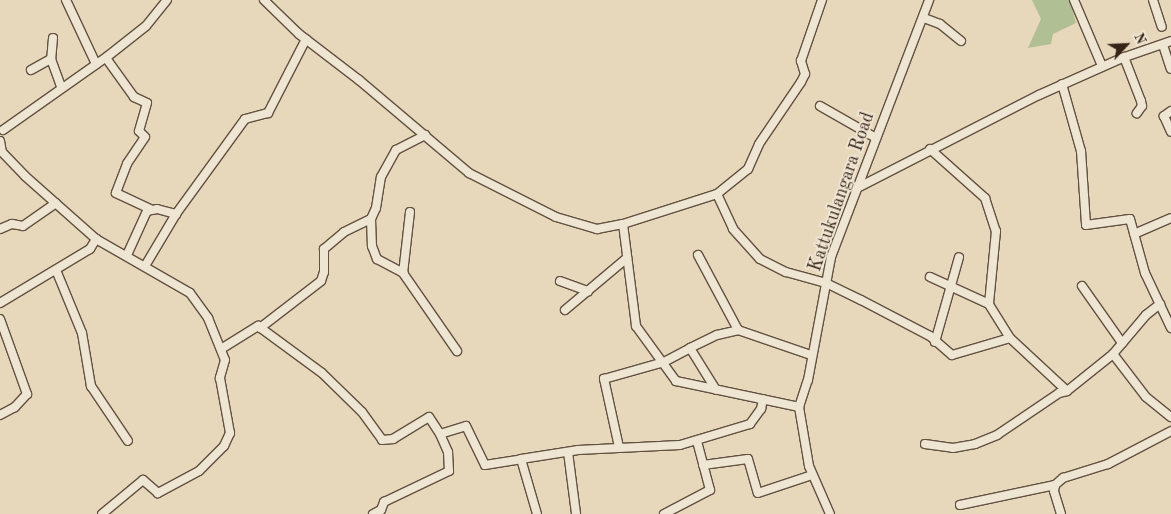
<!DOCTYPE html>
<html>
<head>
<meta charset="utf-8">
<style>
	body { margin:0 }
	#map { position:relative; width:1171px; height:514px; overflow:hidden; background:#e7d7bb; font-family:"Old Standard TT",serif }
	div>[style] { position:absolute }
	[style*='--x'] { left:calc(var(--x)*1px); top:calc(var(--y)*1px); width:calc(var(--w)*1px); rotate:calc(var(--a)*1deg) }
	.green>* { inset:0; background:#b1bf94 }
	.roads { filter:drop-shadow(1px 0 #625140) drop-shadow(-1px 0 #625140) drop-shadow(0 1px #625140) drop-shadow(0 -1px #625140) }
	.minor>* { height:8px; margin:-4px; padding:0 4px; transform-origin:4px; border-radius:4px; background:#efe5d3 }
	span { translate:-50% -50%; white-space:nowrap; text-align:center; line-height:1.15; -webkit-text-stroke:4px #efe5d3; paint-order:stroke }
	.street-label { font-size:18px; color:#362417 }
	.north { position:absolute; left:1101px; top:20px; width:50px; height:50px; -webkit-text-stroke:4px #efe5d3; paint-order:stroke; rotate:65deg; font-size:14px; font-weight:700; line-height:20px; text-align:center; color:#362417 }
	.north::after { content:''; display:block; margin:auto; width:18px; height:22px; background:#362417; clip-path:polygon(50% 0,100% 100%,50% 72%,0 100%) }
</style>
</head>
<body>
<div id="map">
	<div class="green">
		<i style="clip-path:polygon(1032px 0,1070px 0,1076px 23px,1053px 34px,1051px 44px,1028px 48px,1041px 19px)"></i>
	</div>
	<div class="roads">
		<div class="minor">
			<i style="--x:66;--y:0;--w:71;--a:64.9"></i>
			<i style="--x:264;--y:0;--w:49;--a:44.2"></i>
			<i style="--x:299;--y:34;--w:76;--a:37.5"></i>
			<i style="--x:359;--y:80;--w:144;--a:40.2"></i>
			<i style="--x:469;--y:173;--w:97;--a:26.8"></i>
			<i style="--x:556;--y:217;--w:43;--a:16.3"></i>
			<i style="--x:597;--y:229;--w:26;--a:-11"></i>
			<i style="--x:623;--y:224;--w:99;--a:-17.7"></i>
			<i style="--x:717;--y:194;--w:40;--a:-39"></i>
			<i style="--x:748;--y:169;--w:27;--a:-66"></i>
			<i style="--x:759;--y:144;--w:75;--a:-55.9"></i>
			<i style="--x:801;--y:82;--w:9;--a:-63"></i>
			<i style="--x:805;--y:74;--w:14;--a:-107"></i>
			<i style="--x:801;--y:61;--w:65;--a:-71"></i>
			<i style="--x:1074;--y:0;--w:72;--a:67"></i>
			<i style="--x:1153;--y:0;--w:28;--a:72"></i>
			<i style="--x:924;--y:18;--w:17;--a:21"></i>
			<i style="--x:940;--y:24;--w:27;--a:39"></i>
			<i style="--x:53;--y:38;--w:21;--a:95"></i>
			<i style="--x:51;--y:59;--w:30;--a:70"></i>
			<i style="--x:1163;--y:45;--w:25;--a:72"></i>
			<i style="--x:1124;--y:57;--w:47;--a:68.9"></i>
			<i style="--x:1141;--y:101;--w:5;--a:79"></i>
			<i style="--x:1142;--y:106;--w:9;--a:126"></i>
			<i style="--x:106;--y:58;--w:48;--a:54.3"></i>
			<i style="--x:134;--y:97;--w:14;--a:25"></i>
			<i style="--x:147;--y:103;--w:29;--a:106"></i>
			<i style="--x:139;--y:131;--w:8;--a:45"></i>
			<i style="--x:145;--y:137;--w:32;--a:124"></i>
			<i style="--x:127;--y:164;--w:31;--a:111"></i>
			<i style="--x:116;--y:193;--w:38;--a:25"></i>
			<i style="--x:31;--y:70;--w:23;--a:-29"></i>
			<i style="--x:1062;--y:84;--w:70;--a:74.2"></i>
			<i style="--x:1081;--y:151;--w:74;--a:86.1"></i>
			<i style="--x:1086;--y:225;--w:44;--a:-7.8"></i>
			<i style="--x:1130;--y:219;--w:56;--a:74.5"></i>
			<i style="--x:1145;--y:273;--w:61;--a:64.7"></i>
			<i style="--x:820;--y:106;--w:64;--a:29.7"></i>
			<i style="--x:1171;--y:111;--w:9;--a:144"></i>
			<i style="--x:1164;--y:116;--w:17;--a:66"></i>
			<i style="--x:3;--y:130;--w:128;--a:-35.2"></i>
			<i style="--x:108;--y:56;--w:48;--a:-38.3"></i>
			<i style="--x:146;--y:26;--w:33;--a:-51"></i>
			<i style="--x:0;--y:141;--w:11;--a:80"></i>
			<i style="--x:2;--y:152;--w:33;--a:46"></i>
			<i style="--x:25;--y:176;--w:95;--a:41.6"></i>
			<i style="--x:96;--y:239;--w:108;--a:29.9"></i>
			<i style="--x:190;--y:293;--w:31;--a:54"></i>
			<i style="--x:208;--y:318;--w:45;--a:68"></i>
			<i style="--x:225;--y:360;--w:19;--a:106"></i>
			<i style="--x:220;--y:378;--w:56;--a:79.7"></i>
			<i style="--x:230;--y:433;--w:14;--a:115"></i>
			<i style="--x:224;--y:446;--w:35;--a:135"></i>
			<i style="--x:199;--y:471;--w:47;--a:151.8"></i>
			<i style="--x:158;--y:493;--w:20;--a:-139"></i>
			<i style="--x:143;--y:480;--w:53;--a:140.3"></i>
			<i style="--x:930;--y:149;--w:74;--a:41.7"></i>
			<i style="--x:985;--y:198;--w:35;--a:72"></i>
			<i style="--x:996;--y:231;--w:73;--a:95.5"></i>
			<i style="--x:857;--y:188;--w:204;--a:-27.1"></i>
			<i style="--x:1039;--y:95;--w:91;--a:-24"></i>
			<i style="--x:1122;--y:58;--w:52;--a:-19.1"></i>
			<i style="--x:717;--y:194;--w:38;--a:65"></i>
			<i style="--x:733;--y:229;--w:40;--a:48"></i>
			<i style="--x:760;--y:259;--w:29;--a:27"></i>
			<i style="--x:786;--y:272;--w:41;--a:15.4"></i>
			<i style="--x:826;--y:283;--w:39;--a:26"></i>
			<i style="--x:861;--y:300;--w:78;--a:27.6"></i>
			<i style="--x:930;--y:336;--w:29;--a:41"></i>
			<i style="--x:952;--y:355;--w:60;--a:-16.3"></i>
			<i style="--x:410;--y:212;--w:61;--a:96.5"></i>
			<i style="--x:403;--y:273;--w:95;--a:55.3"></i>
			<i style="--x:371;--y:219;--w:27;--a:88"></i>
			<i style="--x:372;--y:246;--w:14;--a:69"></i>
			<i style="--x:377;--y:259;--w:30;--a:28"></i>
			<i style="--x:623;--y:224;--w:103;--a:82.7"></i>
			<i style="--x:636;--y:326;--w:68;--a:54"></i>
			<i style="--x:676;--y:381;--w:126;--a:11.9"></i>
			<i style="--x:0;--y:229;--w:13;--a:-23"></i>
			<i style="--x:12;--y:224;--w:11;--a:10"></i>
			<i style="--x:23;--y:226;--w:40;--a:-34.9"></i>
			<i style="--x:1134;--y:234;--w:40;--a:-23.4"></i>
			<i style="--x:127;--y:255;--w:48;--a:-65.6"></i>
			<i style="--x:147;--y:211;--w:10;--a:-11"></i>
			<i style="--x:157;--y:209;--w:20;--a:15"></i>
			<i style="--x:698;--y:255;--w:85;--a:61.9"></i>
			<i style="--x:738;--y:330;--w:77;--a:18.9"></i>
			<i style="--x:145;--y:266;--w:61;--a:-59.2"></i>
			<i style="--x:176;--y:214;--w:117;--a:-54"></i>
			<i style="--x:245;--y:119;--w:24;--a:-15"></i>
			<i style="--x:268;--y:113;--w:83;--a:-62.8"></i>
			<i style="--x:56;--y:270;--w:68;--a:67.6"></i>
			<i style="--x:82;--y:333;--w:54;--a:80.4"></i>
			<i style="--x:91;--y:386;--w:66;--a:56.1"></i>
			<i style="--x:560;--y:281;--w:30;--a:20"></i>
			<i style="--x:1082;--y:286;--w:70;--a:54.9"></i>
			<i style="--x:0;--y:303;--w:105;--a:-31"></i>
			<i style="--x:90;--y:249;--w:12;--a:-59"></i>
			<i style="--x:565;--y:310;--w:81;--a:-40"></i>
			<i style="--x:0;--y:319;--w:80;--a:70.2"></i>
			<i style="--x:27;--y:394;--w:18;--a:133"></i>
			<i style="--x:15;--y:407;--w:17;--a:152"></i>
			<i style="--x:260;--y:328;--w:77;--a:-37.6"></i>
			<i style="--x:321;--y:281;--w:9;--a:-72"></i>
			<i style="--x:324;--y:272;--w:23;--a:-90"></i>
			<i style="--x:324;--y:249;--w:26;--a:-40"></i>
			<i style="--x:344;--y:232;--w:30;--a:-26"></i>
			<i style="--x:371;--y:219;--w:12;--a:-66"></i>
			<i style="--x:376;--y:208;--w:31;--a:-81"></i>
			<i style="--x:381;--y:177;--w:31;--a:-61"></i>
			<i style="--x:396;--y:150;--w:33;--a:-27"></i>
			<i style="--x:935;--y:342;--w:88;--a:-74.2"></i>
			<i style="--x:690;--y:348;--w:30;--a:-26"></i>
			<i style="--x:717;--y:335;--w:22;--a:-13"></i>
			<i style="--x:221;--y:349;--w:44;--a:-31.9"></i>
			<i style="--x:258;--y:326;--w:79;--a:36.3"></i>
			<i style="--x:322;--y:373;--w:56;--a:44.3"></i>
			<i style="--x:362;--y:412;--w:34;--a:54"></i>
			<i style="--x:382;--y:440;--w:11;--a:-5"></i>
			<i style="--x:393;--y:439;--w:42;--a:-31.4"></i>
			<i style="--x:429;--y:417;--w:20;--a:57"></i>
			<i style="--x:440;--y:434;--w:27;--a:-17"></i>
			<i style="--x:466;--y:426;--w:43;--a:64"></i>
			<i style="--x:485;--y:465;--w:36;--a:-9"></i>
			<i style="--x:1113;--y:354;--w:51;--a:-49.8"></i>
			<i style="--x:1146;--y:315;--w:18;--a:-38"></i>
			<i style="--x:1067;--y:391;--w:59;--a:-38.8"></i>
			<i style="--x:1113;--y:354;--w:54;--a:52.5"></i>
			<i style="--x:1146;--y:397;--w:32;--a:39"></i>
			<i style="--x:925;--y:444;--w:28;--a:8"></i>
			<i style="--x:953;--y:448;--w:22;--a:-10"></i>
			<i style="--x:975;--y:444;--w:24;--a:-22"></i>
			<i style="--x:997;--y:435;--w:75;--a:-34.1"></i>
			<i style="--x:1059;--y:393;--w:8;--a:-14"></i>
			<i style="--x:1067;--y:391;--w:78;--a:-137.1"></i>
			<i style="--x:1010;--y:338;--w:40;--a:-122"></i>
			<i style="--x:989;--y:304;--w:65;--a:-155.4"></i>
			<i style="--x:619;--y:447;--w:70;--a:-102.4"></i>
			<i style="--x:604;--y:379;--w:62;--a:-15.8"></i>
			<i style="--x:664;--y:362;--w:30;--a:-28"></i>
			<i style="--x:690;--y:348;--w:49;--a:58.2"></i>
			<i style="--x:568;--y:452;--w:63;--a:82.6"></i>
			<i style="--x:703;--y:465;--w:45;--a:-7.6"></i>
			<i style="--x:748;--y:459;--w:35;--a:74"></i>
			<i style="--x:758;--y:493;--w:57;--a:-18.4"></i>
			<i style="--x:960;--y:505;--w:97;--a:-11.9"></i>
			<i style="--x:373;--y:514;--w:9;--a:-27"></i>
			<i style="--x:381;--y:510;--w:9;--a:-69"></i>
			<i style="--x:384;--y:502;--w:72;--a:-25.5"></i>
			<i style="--x:449;--y:471;--w:19;--a:-93"></i>
			<i style="--x:448;--y:452;--w:20;--a:-114"></i>
			<i style="--x:537;--y:514;--w:57;--a:-106.2"></i>
			<i style="--x:521;--y:459;--w:58;--a:-9"></i>
			<i style="--x:578;--y:450;--w:102;--a:-2.8"></i>
			<i style="--x:680;--y:445;--w:73;--a:-16.7"></i>
			<i style="--x:750;--y:424;--w:19;--a:-54"></i>
			<i style="--x:761;--y:409;--w:10;--a:-79"></i>
			<i style="--x:664;--y:514;--w:52;--a:-27.6"></i>
			<i style="--x:710;--y:490;--w:51;--a:-104.9"></i>
			<i style="--x:830;--y:514;--w:52;--a:-113.6"></i>
			<i style="--x:809;--y:466;--w:60;--a:-99.6"></i>
			<i style="--x:799;--y:407;--w:28;--a:-72"></i>
			<i style="--x:808;--y:380;--w:125;--a:-79.4"></i>
			<i style="--x:831;--y:257;--w:275;--a:-69.1"></i>
			<i style="--x:1061;--y:514;--w:24;--a:-107"></i>
			<i style="--x:1054;--y:491;--w:6;--a:-81"></i>
			<i style="--x:1055;--y:485;--w:11;--a:-41"></i>
			<i style="--x:1063;--y:478;--w:47;--a:-17.3"></i>
			<i style="--x:1108;--y:464;--w:71;--a:-27.6"></i>
		</div>
	</div>
	<div class="street-label">
		<span style="left:842px;top:192px;rotate:-71deg">Kattukulangara Road</span>
	</div>
	<div class="north">N</div>
</div>
</body>
</html>
